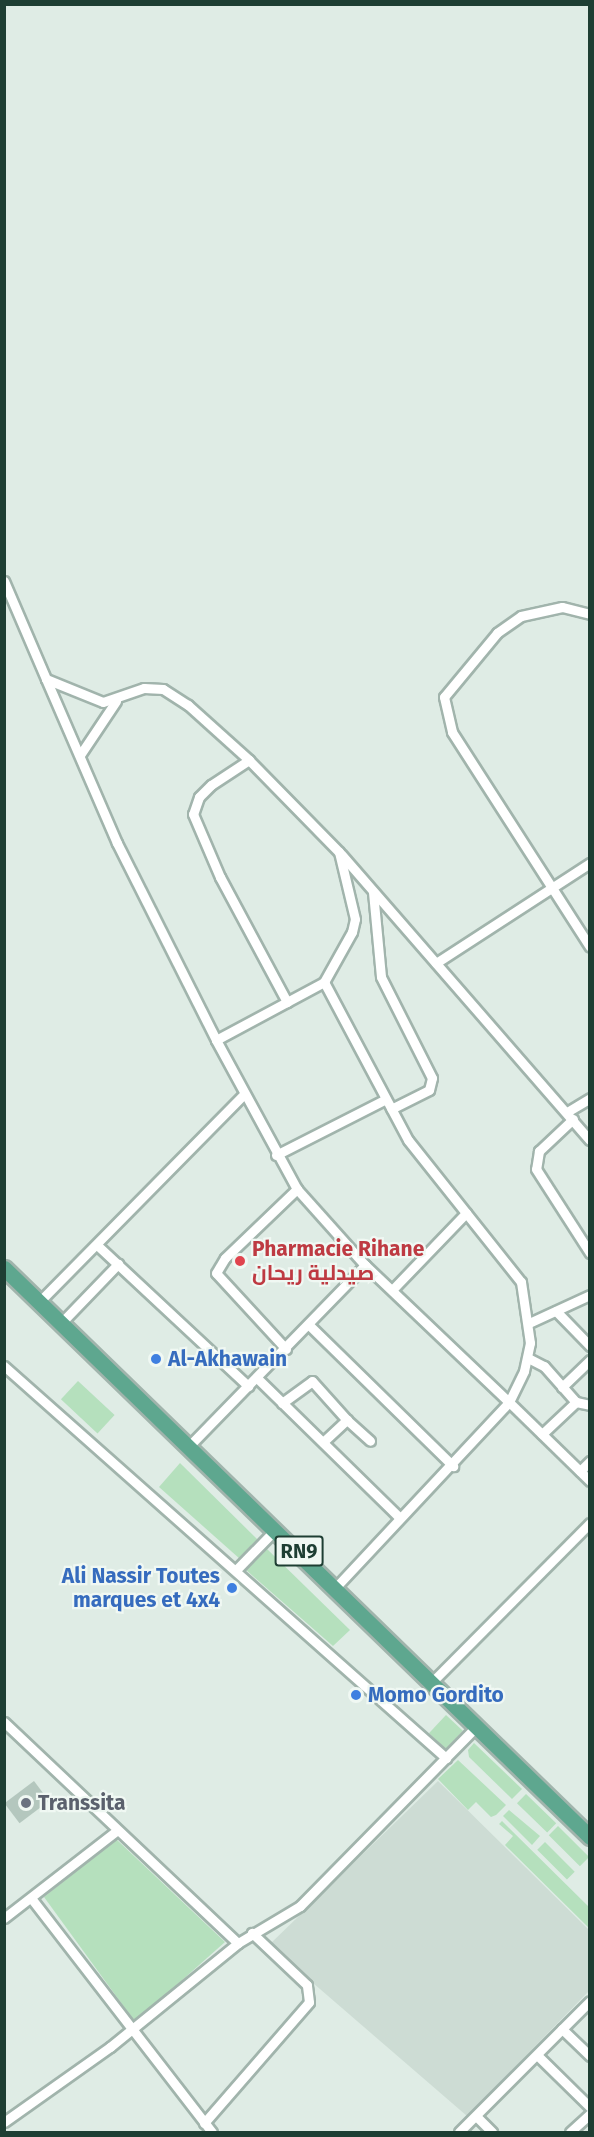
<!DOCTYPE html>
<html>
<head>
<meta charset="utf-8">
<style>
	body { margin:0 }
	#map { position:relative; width:594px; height:2137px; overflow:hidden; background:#dfece5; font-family:"Fira Sans",Cairo,sans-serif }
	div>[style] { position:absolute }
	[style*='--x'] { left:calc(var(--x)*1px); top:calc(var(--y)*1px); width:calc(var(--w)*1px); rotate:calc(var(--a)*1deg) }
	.built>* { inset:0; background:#cddcd4 }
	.green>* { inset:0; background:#b5e0bd; transform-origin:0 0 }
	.building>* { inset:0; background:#b4c7be; transform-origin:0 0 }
	.roads { filter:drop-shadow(2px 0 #a1b4ac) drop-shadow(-2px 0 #a1b4ac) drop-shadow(0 2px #a1b4ac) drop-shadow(0 -2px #a1b4ac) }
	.minor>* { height:9px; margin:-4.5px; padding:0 4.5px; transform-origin:4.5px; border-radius:4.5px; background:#fff }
	.primary>* { height:15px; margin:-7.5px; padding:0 7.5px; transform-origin:7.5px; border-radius:7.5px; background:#5ea78f }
	.dots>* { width:16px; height:16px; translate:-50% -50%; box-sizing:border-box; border:3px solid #f0f8f3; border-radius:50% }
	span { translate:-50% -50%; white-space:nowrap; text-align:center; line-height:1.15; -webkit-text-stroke:4.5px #f0f8f3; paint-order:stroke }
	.shield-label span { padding:2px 4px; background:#f0f8f3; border:2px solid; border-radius:4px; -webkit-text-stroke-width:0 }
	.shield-label { font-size:20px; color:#1e3e33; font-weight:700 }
	.health-label { font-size:21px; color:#be3a42; font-weight:700 }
	.left { translate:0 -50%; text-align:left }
	.shop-label { font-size:21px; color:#366cbe; font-weight:700 }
	.right { translate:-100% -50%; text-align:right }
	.worship-label { font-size:21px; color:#5b616d; font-weight:700 }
	.frame { position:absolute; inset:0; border:6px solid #1e3e33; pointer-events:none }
</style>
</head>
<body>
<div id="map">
	<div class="built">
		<i style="clip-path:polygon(438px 1781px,589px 1930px,589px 1991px,467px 2116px,269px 1945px)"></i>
	</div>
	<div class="green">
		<i style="left:78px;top:1381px;width:50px;height:25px;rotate:43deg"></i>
		<i style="clip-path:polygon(180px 1463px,258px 1540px,240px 1559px,159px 1487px)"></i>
		<i style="clip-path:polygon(266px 1548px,350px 1630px,333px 1646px,245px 1569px)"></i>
		<i style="left:446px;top:1715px;width:23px;height:25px;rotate:43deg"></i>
		<i style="clip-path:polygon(474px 1743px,522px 1789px,512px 1799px,469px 1757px,468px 1750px)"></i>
		<i style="clip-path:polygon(458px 1760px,506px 1805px,496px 1815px,491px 1817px,476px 1802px,468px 1810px,438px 1779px)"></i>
		<i style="left:526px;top:1794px;width:42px;height:13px;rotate:44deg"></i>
		<i style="clip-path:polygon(509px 1810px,540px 1836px,532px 1845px,503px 1816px)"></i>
		<i style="clip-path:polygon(502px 1821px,589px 1907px,589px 1928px,505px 1845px,513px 1836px,499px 1824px)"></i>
		<i style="left:558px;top:1826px;width:44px;height:13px;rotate:45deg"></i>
		<i style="clip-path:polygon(116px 1839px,225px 1942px,135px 2022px,44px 1897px)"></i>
		<i style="left:545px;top:1842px;width:42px;height:11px;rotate:45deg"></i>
	</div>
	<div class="building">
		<i style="left:34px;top:1781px;width:25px;height:37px;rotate:53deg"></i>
	</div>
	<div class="roads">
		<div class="minor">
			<i style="--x:4;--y:581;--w:107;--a:66.8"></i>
			<i style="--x:46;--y:679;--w:61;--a:22"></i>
			<i style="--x:103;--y:702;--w:43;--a:-18.9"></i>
			<i style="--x:144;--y:688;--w:19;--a:3"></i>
			<i style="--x:163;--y:689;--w:30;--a:33"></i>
			<i style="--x:188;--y:705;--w:82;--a:42"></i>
			<i style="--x:590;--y:614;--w:29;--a:-166"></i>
			<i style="--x:562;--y:607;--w:42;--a:167.6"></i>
			<i style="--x:521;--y:616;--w:29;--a:145"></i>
			<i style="--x:497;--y:633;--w:83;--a:129.6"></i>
			<i style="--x:444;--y:697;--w:36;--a:77"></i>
			<i style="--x:452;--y:732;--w:255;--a:57.3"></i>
			<i style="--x:46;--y:679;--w:179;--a:66.6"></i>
			<i style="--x:117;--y:843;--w:220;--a:63.3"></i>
			<i style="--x:216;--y:1040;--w:123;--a:-28.2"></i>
			<i style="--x:80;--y:755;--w:65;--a:-56.3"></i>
			<i style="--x:341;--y:854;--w:379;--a:49"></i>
			<i style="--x:373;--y:892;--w:85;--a:84.6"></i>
			<i style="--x:381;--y:977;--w:113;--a:63.2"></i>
			<i style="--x:432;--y:1078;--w:12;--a:104"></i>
			<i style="--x:429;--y:1090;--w:42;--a:153.4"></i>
			<i style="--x:436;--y:963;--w:184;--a:-33"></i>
			<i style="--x:216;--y:1040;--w:170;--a:61.5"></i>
			<i style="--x:297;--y:1189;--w:102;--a:48.2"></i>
			<i style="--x:365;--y:1265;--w:199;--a:43.6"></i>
			<i style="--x:509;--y:1402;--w:34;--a:-64"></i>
			<i style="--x:524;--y:1371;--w:29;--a:-78"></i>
			<i style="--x:530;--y:1343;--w:62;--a:-98.4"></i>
			<i style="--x:521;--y:1282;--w:181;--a:-128.5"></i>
			<i style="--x:408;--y:1140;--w:179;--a:-118"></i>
			<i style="--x:324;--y:982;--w:57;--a:-60.8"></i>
			<i style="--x:352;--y:932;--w:13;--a:-77"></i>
			<i style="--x:355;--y:919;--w:69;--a:-103.4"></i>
			<i style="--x:339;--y:852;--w:129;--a:-134.4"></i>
			<i style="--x:249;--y:760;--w:45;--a:146.7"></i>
			<i style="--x:211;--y:785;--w:17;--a:135"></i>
			<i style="--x:199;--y:797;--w:18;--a:109"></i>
			<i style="--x:193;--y:814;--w:69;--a:66.8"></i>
			<i style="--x:220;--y:877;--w:142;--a:61.8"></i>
			<i style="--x:567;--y:1112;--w:27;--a:-31"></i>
			<i style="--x:573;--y:1119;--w:47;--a:136.7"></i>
			<i style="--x:539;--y:1151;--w:18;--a:99"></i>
			<i style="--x:536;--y:1169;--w:100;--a:57.3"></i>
			<i style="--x:276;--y:1155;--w:123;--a:-27"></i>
			<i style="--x:97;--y:1245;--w:207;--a:43"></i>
			<i style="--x:392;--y:1290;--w:107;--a:-46.1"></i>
			<i style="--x:39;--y:1302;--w:292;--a:-45.4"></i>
			<i style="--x:556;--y:1311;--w:49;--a:45.8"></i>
			<i style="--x:62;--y:1322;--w:81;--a:-46"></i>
			<i style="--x:529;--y:1323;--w:67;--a:-24.7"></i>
			<i style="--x:309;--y:1325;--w:202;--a:44.4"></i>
			<i style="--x:286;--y:1349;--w:103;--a:-132.6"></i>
			<i style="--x:216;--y:1273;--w:17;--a:-59"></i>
			<i style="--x:225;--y:1258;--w:100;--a:-43.8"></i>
			<i style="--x:528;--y:1358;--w:18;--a:27"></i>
			<i style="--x:544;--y:1366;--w:48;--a:48.4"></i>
			<i style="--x:576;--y:1402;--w:14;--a:12"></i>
			<i style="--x:4;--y:1366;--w:591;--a:41.57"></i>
			<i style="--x:257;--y:1378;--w:200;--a:44.4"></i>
			<i style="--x:562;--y:1387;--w:39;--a:-44"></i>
			<i style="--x:282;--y:1403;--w:37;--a:-36"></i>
			<i style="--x:312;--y:1381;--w:52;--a:48.1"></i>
			<i style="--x:542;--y:1434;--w:47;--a:-43.3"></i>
			<i style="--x:323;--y:1442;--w:33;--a:-43"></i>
			<i style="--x:347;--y:1420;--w:31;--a:42"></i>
			<i style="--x:190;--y:1445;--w:251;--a:-45.8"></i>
			<i style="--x:580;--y:1471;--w:14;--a:-45"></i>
			<i style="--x:236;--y:1570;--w:57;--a:-45.7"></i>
			<i style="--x:336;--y:1587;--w:253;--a:-46.9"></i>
			<i style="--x:509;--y:1402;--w:113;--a:44.3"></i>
			<i style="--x:432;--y:1682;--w:224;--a:-45.2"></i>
			<i style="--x:4;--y:1722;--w:322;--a:43.4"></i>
			<i style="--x:31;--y:1898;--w:296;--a:52.3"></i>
			<i style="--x:4;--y:1918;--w:142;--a:-37.8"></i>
			<i style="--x:562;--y:2029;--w:39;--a:44"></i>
			<i style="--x:537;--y:2055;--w:74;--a:44.5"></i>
			<i style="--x:476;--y:2116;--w:23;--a:45"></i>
			<i style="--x:4;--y:2122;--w:130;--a:-35.3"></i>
			<i style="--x:110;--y:2047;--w:165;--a:-39.1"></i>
			<i style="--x:238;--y:1943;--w:72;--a:-30.8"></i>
			<i style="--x:300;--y:1906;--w:252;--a:-45.5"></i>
			<i style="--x:204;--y:2123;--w:160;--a:-49"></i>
			<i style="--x:309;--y:2002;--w:17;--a:-97"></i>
			<i style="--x:307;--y:1985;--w:76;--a:-136.6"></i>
			<i style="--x:459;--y:2132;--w:185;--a:-45"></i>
			<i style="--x:570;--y:2132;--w:27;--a:-42"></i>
		</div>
		<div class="primary">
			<i style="--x:4;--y:1268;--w:817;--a:44.16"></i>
		</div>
	</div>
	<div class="dots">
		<i style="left:240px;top:1261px;background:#e0444e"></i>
		<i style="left:156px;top:1359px;background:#3f7fe0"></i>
		<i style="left:232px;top:1588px;background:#3f7fe0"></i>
		<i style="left:356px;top:1695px;background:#3f7fe0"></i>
		<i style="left:26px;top:1803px;background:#6b7280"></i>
	</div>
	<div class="shield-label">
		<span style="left:299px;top:1551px">RN9</span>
	</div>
	<div class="health-label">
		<span class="left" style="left:252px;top:1261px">Pharmacie Rihane<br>صيدلية ريحان</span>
	</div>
	<div class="shop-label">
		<span class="left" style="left:168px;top:1359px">Al-Akhawain</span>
		<span class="right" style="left:220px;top:1588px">Ali Nassir Toutes<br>marques et 4x4</span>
		<span class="left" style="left:368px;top:1695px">Momo Gordito</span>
	</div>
	<div class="worship-label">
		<span class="left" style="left:38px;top:1803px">Transsita</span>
	</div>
	<div class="frame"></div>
</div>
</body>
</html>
